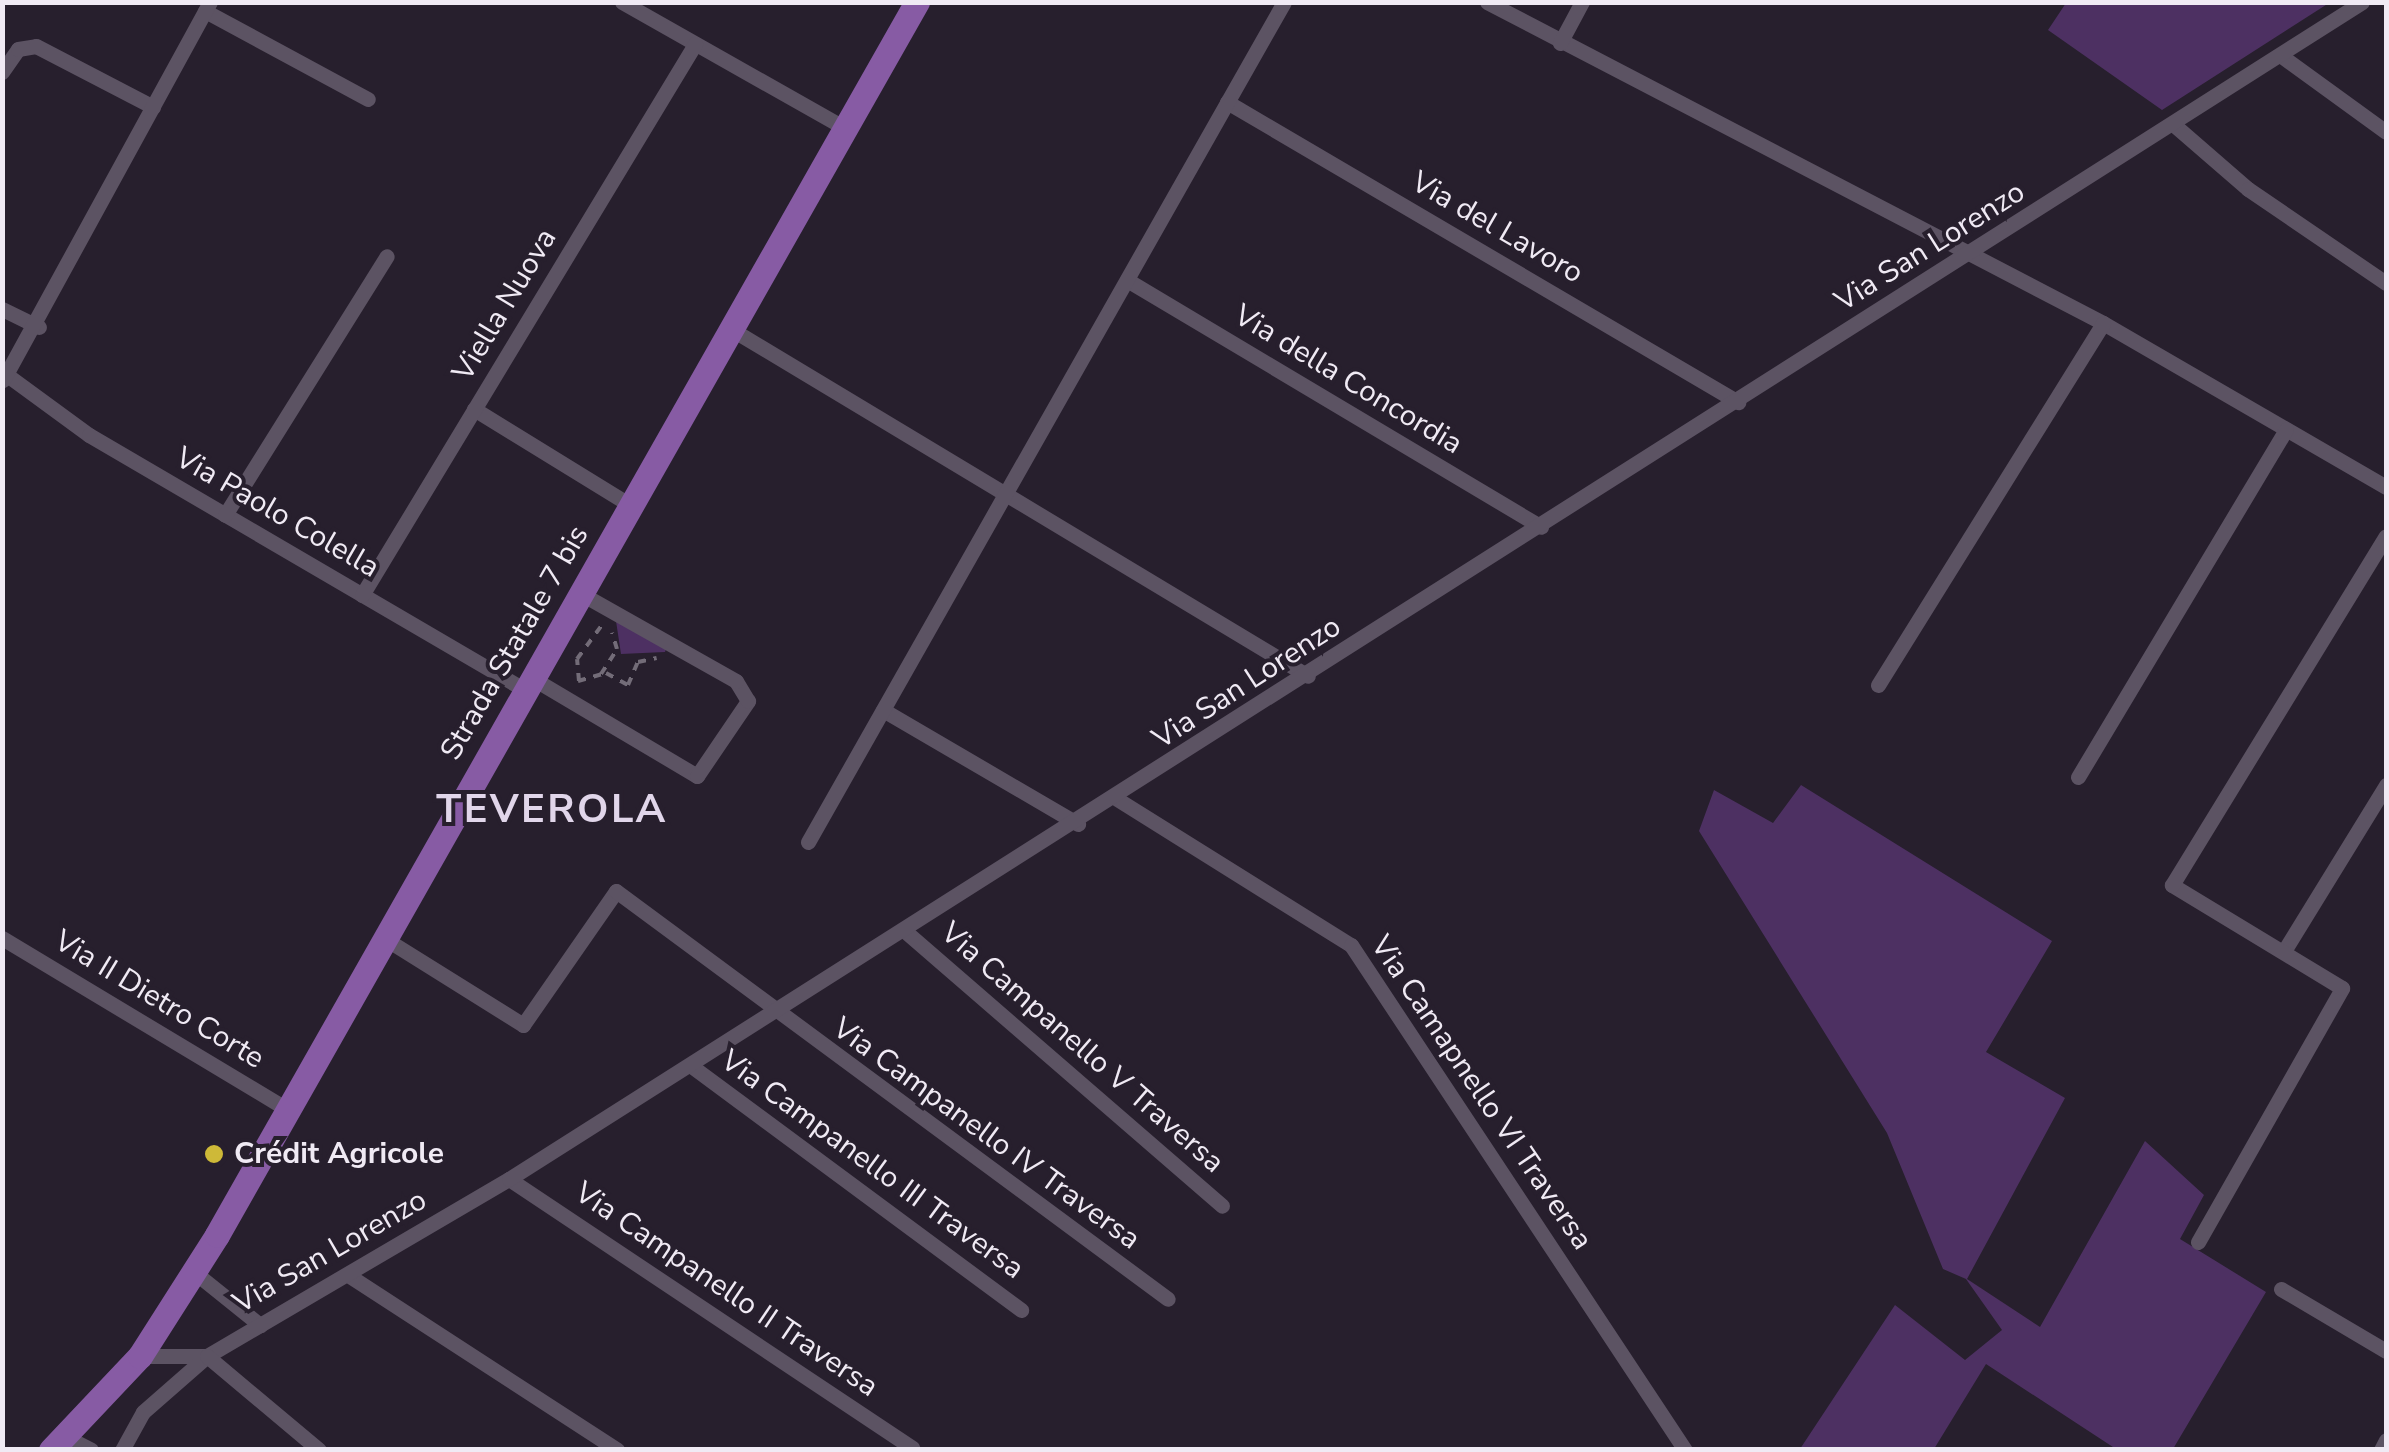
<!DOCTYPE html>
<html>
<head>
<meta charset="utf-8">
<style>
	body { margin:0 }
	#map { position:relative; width:2389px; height:1452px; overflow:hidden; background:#271f2d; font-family:"Nunito Sans",sans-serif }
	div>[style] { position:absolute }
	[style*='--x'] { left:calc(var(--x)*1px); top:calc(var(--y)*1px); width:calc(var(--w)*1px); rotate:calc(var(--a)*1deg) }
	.green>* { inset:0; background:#4d3062 }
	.path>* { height:4px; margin-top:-2px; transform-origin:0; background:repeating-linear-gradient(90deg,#736c78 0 8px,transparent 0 16px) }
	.minor>* { height:15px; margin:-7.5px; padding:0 7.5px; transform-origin:7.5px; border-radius:7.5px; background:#5c5363 }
	.primary>* { height:25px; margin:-12.5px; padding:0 12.5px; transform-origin:12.5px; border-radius:12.5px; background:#875ba4 }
	.dots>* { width:28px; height:28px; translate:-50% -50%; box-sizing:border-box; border:5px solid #271f2d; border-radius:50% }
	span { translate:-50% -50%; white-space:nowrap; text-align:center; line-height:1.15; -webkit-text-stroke:8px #271f2d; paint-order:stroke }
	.street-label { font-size:30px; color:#f0eaf4 }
	.poi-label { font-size:30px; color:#f0eaf4; font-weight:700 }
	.left { translate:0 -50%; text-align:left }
	.district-label { font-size:40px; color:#e1d6ea; font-weight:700; letter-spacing:2.5px }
	.frame { position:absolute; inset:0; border:5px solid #f0eaf4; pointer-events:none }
</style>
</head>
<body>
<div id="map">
	<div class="green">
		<i style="clip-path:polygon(2066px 3px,2066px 2px,2329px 3px,2162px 110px,2048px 30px)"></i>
		<i style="clip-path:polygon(616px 621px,666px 649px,665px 652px,621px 654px)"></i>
		<i style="clip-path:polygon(1801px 785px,2052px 941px,1986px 1052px,2065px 1098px,1967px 1279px,2040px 1327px,2145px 1141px,2204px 1195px,2180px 1239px,2266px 1292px,2173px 1449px,2116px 1449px,1986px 1364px,1934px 1449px,1800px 1449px,1895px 1305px,1965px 1360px,2002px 1330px,1966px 1279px,1943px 1269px,1887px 1133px,1699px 831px,1714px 790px,1773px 823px)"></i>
	</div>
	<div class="path">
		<i style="--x:601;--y:674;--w:30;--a:-57"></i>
		<i style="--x:617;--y:649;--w:17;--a:-107"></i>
		<i style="--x:578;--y:681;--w:29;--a:-16"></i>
		<i style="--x:606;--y:673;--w:25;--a:29"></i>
		<i style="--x:628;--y:685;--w:25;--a:-67"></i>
		<i style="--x:638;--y:662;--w:19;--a:-12"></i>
		<i style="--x:579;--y:681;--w:22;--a:-95"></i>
		<i style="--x:577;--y:659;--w:42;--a:-53.7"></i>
	</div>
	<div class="minor">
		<i style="--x:622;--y:2;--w:256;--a:29.5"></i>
		<i style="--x:1487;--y:2;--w:695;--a:27.52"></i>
		<i style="--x:2103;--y:323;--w:327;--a:30.1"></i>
		<i style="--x:205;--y:11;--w:185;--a:28.4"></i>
		<i style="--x:1560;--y:43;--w:47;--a:-61.8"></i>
		<i style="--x:2280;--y:55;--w:131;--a:36"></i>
		<i style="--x:2;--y:72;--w:28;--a:-55"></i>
		<i style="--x:18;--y:49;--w:18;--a:-9"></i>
		<i style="--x:36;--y:46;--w:132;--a:27.5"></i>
		<i style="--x:1227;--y:102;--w:593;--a:30.42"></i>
		<i style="--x:2173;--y:124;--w:99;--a:40.9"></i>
		<i style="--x:2248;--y:189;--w:167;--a:34.3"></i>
		<i style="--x:1127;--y:280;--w:482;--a:30.8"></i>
		<i style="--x:2;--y:309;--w:41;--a:25.9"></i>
		<i style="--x:731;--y:329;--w:673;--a:31.02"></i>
		<i style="--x:7;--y:375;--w:102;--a:36.2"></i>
		<i style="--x:89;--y:435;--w:505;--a:30.32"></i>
		<i style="--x:3;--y:380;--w:431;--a:-61.3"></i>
		<i style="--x:474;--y:409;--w:183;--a:31.6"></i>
		<i style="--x:225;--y:515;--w:305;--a:-58"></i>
		<i style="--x:362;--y:595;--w:644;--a:-58.85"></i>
		<i style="--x:532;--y:678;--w:192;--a:30.7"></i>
		<i style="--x:697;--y:776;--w:91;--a:-55.8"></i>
		<i style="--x:748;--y:701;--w:23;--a:-121"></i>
		<i style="--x:736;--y:681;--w:179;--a:-150.6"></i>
		<i style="--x:1878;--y:685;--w:426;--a:-58.1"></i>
		<i style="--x:883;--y:710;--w:226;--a:30.3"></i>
		<i style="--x:2078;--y:777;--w:405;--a:-59.1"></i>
		<i style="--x:1117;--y:799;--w:276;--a:32"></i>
		<i style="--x:1351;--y:945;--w:605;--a:56.52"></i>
		<i style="--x:808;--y:842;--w:965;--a:-60.46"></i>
		<i style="--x:906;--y:932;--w:418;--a:40.9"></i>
		<i style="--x:2;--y:938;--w:332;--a:31"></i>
		<i style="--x:384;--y:938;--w:164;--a:32"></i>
		<i style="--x:523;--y:1025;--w:163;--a:-55.2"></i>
		<i style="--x:616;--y:891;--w:686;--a:36.47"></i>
		<i style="--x:2284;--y:951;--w:195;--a:-58.4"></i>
		<i style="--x:690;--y:1065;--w:412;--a:36.5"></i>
		<i style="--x:509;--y:1179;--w:485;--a:33.7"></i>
		<i style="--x:2198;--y:1242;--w:292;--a:-60.4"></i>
		<i style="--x:2342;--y:988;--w:199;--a:-148.8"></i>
		<i style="--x:2172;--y:885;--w:409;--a:-58.5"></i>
		<i style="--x:194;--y:1272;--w:85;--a:38.8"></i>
		<i style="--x:348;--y:1275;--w:321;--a:33"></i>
		<i style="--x:2281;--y:1289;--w:122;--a:30.6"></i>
		<i style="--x:140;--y:1356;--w:67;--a:0"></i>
		<i style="--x:207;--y:1356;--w:350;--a:-30.4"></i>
		<i style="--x:509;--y:1179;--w:2195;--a:-32.42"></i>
		<i style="--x:66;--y:1437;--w:28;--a:27"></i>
		<i style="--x:122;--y:1450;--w:43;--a:-61.1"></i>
		<i style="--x:143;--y:1412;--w:85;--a:-41.2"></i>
		<i style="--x:207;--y:1356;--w:146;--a:40"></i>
		<i style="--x:2381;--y:1450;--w:11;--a:-63"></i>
	</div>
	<div class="primary">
		<i style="--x:51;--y:1450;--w:129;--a:-46.6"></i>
		<i style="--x:140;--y:1356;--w:143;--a:-57.5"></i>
		<i style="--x:217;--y:1235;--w:1418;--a:-60.42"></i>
	</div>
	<div class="dots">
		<i style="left:214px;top:1154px;background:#ceb938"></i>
	</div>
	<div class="street-label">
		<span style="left:1497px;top:228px;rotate:30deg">Via del Lavoro</span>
		<span style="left:1930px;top:247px;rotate:-32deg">Via San Lorenzo</span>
		<span style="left:505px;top:305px;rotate:-59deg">Viella Nuova</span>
		<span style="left:1348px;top:380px;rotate:31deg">Via della Concordia</span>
		<span style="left:277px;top:513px;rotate:30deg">Via Paolo Colella</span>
		<span style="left:515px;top:643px;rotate:-60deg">Strada Statale 7 bis</span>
		<span style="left:1247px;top:683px;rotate:-33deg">Via San Lorenzo</span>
		<span style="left:159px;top:1000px;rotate:31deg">Via II Dietro Corte</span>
		<span style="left:1082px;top:1048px;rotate:41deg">Via Campanello V Traversa</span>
		<span style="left:1481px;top:1093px;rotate:56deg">Via Camapnello VI Traversa</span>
		<span style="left:986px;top:1134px;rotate:36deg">Via Campanello IV Traversa</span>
		<span style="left:872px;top:1165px;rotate:36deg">Via Campanello III Traversa</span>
		<span style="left:330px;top:1252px;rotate:-30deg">Via San Lorenzo</span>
		<span style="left:726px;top:1290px;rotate:34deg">Via Campanello II Traversa</span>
	</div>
	<div class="poi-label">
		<span class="left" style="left:234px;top:1154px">Crédit Agricole</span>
	</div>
	<div class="district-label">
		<span style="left:552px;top:809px">TEVEROLA</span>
	</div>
	<div class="frame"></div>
</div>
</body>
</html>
